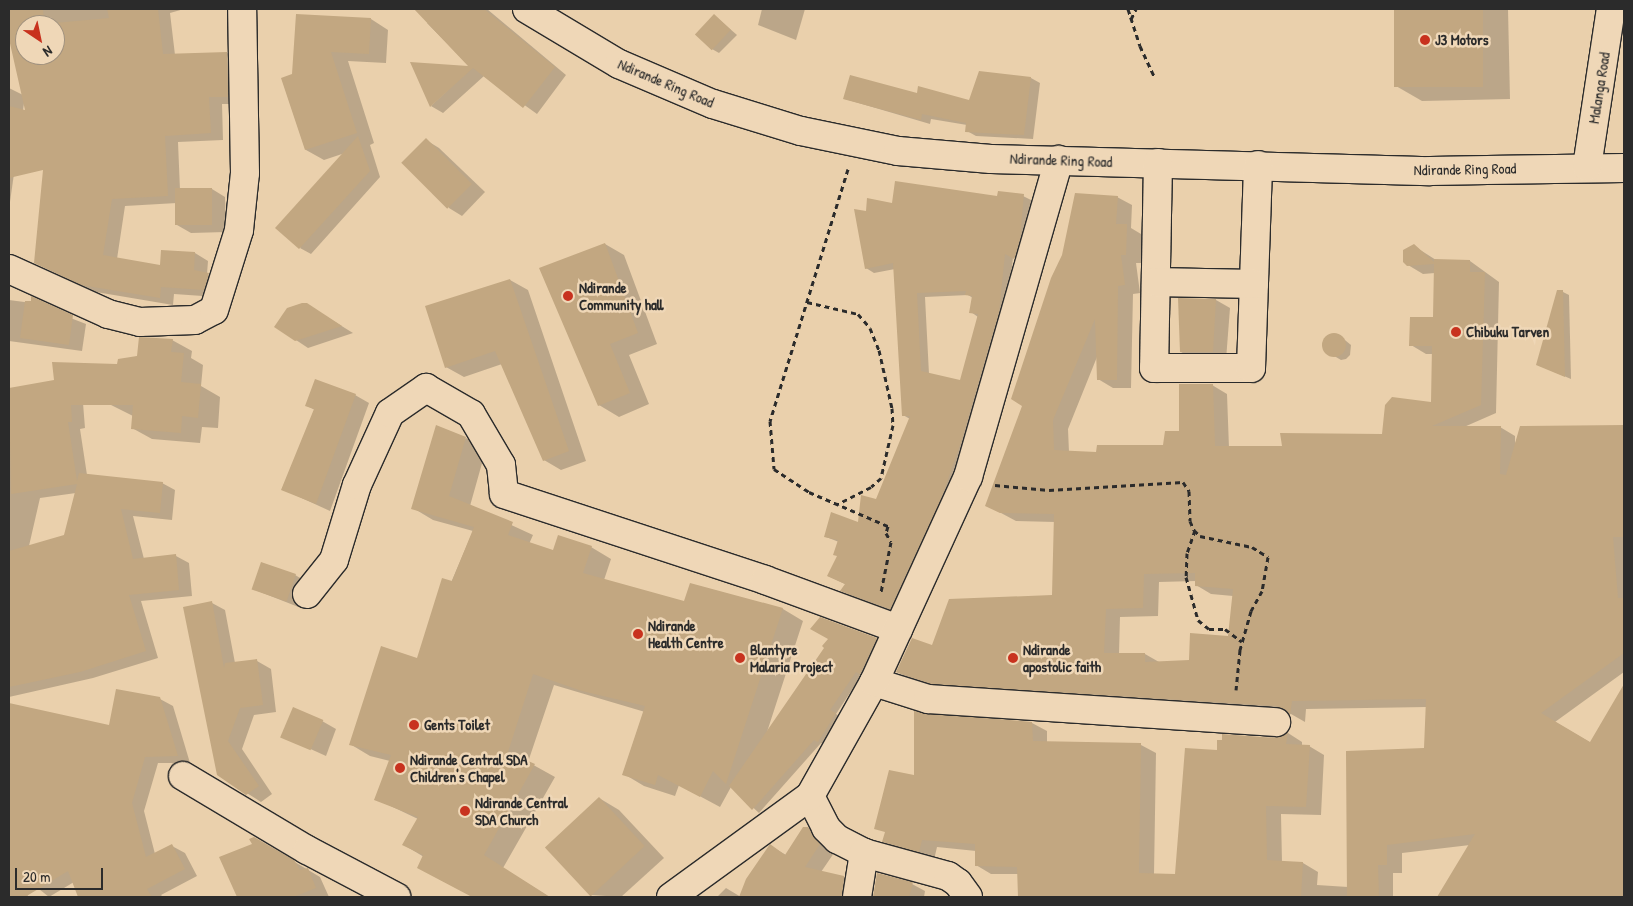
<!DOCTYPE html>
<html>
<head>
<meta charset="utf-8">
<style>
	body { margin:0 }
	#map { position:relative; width:1633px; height:906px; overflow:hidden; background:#ead0ac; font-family:"Patrick Hand",sans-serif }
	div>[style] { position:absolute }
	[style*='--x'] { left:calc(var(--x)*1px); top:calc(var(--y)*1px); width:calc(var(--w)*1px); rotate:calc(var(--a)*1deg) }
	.shadow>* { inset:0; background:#0003 }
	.building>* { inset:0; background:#c2a781; transform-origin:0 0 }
	.round { border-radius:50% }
	.path>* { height:3px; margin-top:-1.5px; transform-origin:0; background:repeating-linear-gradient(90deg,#2b2b2b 0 5px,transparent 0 9px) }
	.roads { filter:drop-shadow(1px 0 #2b2b2b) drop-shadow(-1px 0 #2b2b2b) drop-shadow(0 1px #2b2b2b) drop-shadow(0 -1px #2b2b2b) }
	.minor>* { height:28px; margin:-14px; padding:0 14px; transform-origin:14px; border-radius:14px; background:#efd7b7 }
	.dots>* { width:14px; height:14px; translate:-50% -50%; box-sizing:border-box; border:2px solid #efd7b7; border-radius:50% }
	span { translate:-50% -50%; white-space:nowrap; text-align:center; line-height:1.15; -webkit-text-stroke:5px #efd7b7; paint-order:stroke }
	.poi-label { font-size:15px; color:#2b2b2b; font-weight:700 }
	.left { translate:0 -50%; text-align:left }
	.street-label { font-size:15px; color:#2b2b2b }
	.frame { position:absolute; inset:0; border:10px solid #2b2b2b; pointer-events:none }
	.north { position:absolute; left:15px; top:15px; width:50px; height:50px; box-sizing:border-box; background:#efd7b7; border:1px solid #a1927f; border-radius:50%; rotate:146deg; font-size:14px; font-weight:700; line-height:20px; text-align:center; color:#2b2b2b }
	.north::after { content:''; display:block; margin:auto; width:18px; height:22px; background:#c8321e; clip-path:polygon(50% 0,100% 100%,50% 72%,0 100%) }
	.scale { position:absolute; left:15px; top:868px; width:88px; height:22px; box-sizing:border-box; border:2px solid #2b2b2b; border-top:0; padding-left:6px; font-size:15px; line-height:18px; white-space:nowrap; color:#2b2b2b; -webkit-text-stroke:4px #efd7b7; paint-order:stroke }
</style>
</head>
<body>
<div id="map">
	<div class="shadow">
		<i style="clip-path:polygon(evenodd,9px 9px,184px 9px,170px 13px,175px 55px,227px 53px,240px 60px,241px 104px,222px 104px,223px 140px,178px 142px,180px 190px,212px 189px,225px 197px,226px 232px,191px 233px,177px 225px,177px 203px,125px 206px,117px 259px,161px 266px,195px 253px,208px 261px,207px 274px,222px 282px,217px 297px,174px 294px,173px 305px,96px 292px,36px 263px,52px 91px,20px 81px,9px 34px,9px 9px,25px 25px,55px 25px,55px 55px,25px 55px,25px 25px)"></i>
		<i style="clip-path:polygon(440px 9px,487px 9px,566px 75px,537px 114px,484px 76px,443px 113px,431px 106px,471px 68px,427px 23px,468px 25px)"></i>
		<i style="clip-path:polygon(762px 9px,805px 9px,796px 40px,758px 25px)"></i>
		<i style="clip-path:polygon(1395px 9px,1508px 9px,1510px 99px,1422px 101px,1396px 86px)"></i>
		<i style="clip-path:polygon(714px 15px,737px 35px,719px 53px,712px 49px)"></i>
		<i style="clip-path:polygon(371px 19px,388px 30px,386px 63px,348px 61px,374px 143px,370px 145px,380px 177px,311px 254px,300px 248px,345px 153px,324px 160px,306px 150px,293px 75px)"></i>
		<i style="clip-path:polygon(1031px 78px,1040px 83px,1033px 139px,976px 136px,967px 131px,967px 125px,931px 119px,930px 124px,845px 99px,918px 94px,970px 101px)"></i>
		<i style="clip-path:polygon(9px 88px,25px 96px,9px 209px)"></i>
		<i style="clip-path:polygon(426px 140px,439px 148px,485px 192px,462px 216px,449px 208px)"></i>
		<i style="clip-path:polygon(evenodd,1023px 196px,1031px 200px,1028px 244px,1023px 262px,1013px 257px,1007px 317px,948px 504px,898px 613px,850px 595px,842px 591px,847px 585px,828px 576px,838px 556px,839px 542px,826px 537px,859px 524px,877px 500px,910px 419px,903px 415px,895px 269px,874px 273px,866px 268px,867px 212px,894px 205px,1023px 196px,968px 295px,973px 298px,971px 312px,978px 317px,961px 381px,929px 374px,925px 297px,968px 295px)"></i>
		<i style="clip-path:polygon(evenodd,1117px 197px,1132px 205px,1131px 228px,1141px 234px,1141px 263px,1136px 263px,1140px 293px,1133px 294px,1131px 388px,1113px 388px,1098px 379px,1097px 357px,1068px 429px,1069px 452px,1097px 453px,1164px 446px,1180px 433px,1212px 385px,1227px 394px,1229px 448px,1283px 447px,1383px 435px,1432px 404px,1433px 354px,1426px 354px,1411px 345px,1434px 318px,1435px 273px,1423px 274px,1408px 265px,1414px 246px,1436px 260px,1470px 261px,1499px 282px,1496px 413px,1464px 427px,1500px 427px,1515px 436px,1515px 444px,1521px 427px,1624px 426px,1624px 672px,1555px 722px,1591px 743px,1624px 687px,1624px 897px,1439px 897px,1470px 845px,1402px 853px,1402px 873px,1393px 873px,1393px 897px,1019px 897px,1018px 874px,991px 874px,976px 865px,976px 851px,937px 847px,934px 860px,899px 850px,884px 841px,915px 777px,1032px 723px,1047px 731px,1047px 742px,1141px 745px,1156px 753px,1154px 875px,1177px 876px,1218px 751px,1288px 733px,1302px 742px,1302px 746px,1309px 746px,1324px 755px,1321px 815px,1281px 814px,1282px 862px,1303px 863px,1318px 872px,1317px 885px,1348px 887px,1425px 749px,1427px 707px,1306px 709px,1305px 722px,1291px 714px,947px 691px,912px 680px,897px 672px,933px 647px,1053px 596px,1055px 522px,1016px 521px,986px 505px,1117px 197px,1196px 581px,1196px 585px,1211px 594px,1233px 596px,1229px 637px,1190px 662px,1159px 662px,1145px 654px,1119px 654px,1120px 617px,1158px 616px,1159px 582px,1196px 581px)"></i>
		<i style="clip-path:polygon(605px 244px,624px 255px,657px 344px,629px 355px,649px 404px,619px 417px,599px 405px)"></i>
		<i style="clip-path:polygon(510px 280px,528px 290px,586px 461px,561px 470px,544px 460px,502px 364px,464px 377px,446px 367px)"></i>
		<i style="clip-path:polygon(1563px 292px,1569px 295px,1571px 379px,1538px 365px)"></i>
		<i style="clip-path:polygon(1180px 299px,1216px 300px,1230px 308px,1226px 360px,1195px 360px,1181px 352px)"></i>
		<i style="clip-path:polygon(9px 300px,32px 303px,86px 324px,82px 351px,9px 341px)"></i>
		<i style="clip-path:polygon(319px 312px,353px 333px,308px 348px,296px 340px)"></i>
		<i style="clip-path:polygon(1329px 336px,1340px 336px,1351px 345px,1350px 355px,1346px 359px,1341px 360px,1324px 350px,1325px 339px)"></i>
		<i style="clip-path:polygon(172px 340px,192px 351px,191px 358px,203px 365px,201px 386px,220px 397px,218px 428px,202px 427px,200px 443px,152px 439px,132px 428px,133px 416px,109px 404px,118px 365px)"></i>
		<i style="clip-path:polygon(evenodd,70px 395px,83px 403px,85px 428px,80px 429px,87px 475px,162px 483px,175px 490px,172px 520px,133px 516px,144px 559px,176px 556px,189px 563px,192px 596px,141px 601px,158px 658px,93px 678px,9px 697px,9px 398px,70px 395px,76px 493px,65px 536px,29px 546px,40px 498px,76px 493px)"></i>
		<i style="clip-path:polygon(355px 395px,369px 403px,330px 511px,282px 489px,315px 410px,307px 406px)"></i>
		<i style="clip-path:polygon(466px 438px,486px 449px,470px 506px,533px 535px,529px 544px,553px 552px,591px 547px,611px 559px,604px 580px,685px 602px,691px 584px,783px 609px,803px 621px,767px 732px,876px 639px,883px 643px,836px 714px,842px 718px,825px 745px,821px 743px,759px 813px,731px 787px,720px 807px,679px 785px,675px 796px,644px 786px,624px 774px,645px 712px,554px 685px,528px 762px,555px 777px,503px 868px,546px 895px,544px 897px,474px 897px,439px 879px,424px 857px,404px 845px,418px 819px,376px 799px,390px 761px,370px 756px,350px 744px,418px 660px,473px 531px,433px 520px,413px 508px)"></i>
		<i style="clip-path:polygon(295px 575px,309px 583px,301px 608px,253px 589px)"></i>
		<i style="clip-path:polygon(212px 603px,225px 610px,235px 663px,257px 661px,271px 669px,276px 712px,254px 715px,242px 749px,272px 794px,261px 802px,218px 775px)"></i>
		<i style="clip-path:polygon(160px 699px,173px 706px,190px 763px,158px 763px,144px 811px,155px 854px,172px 846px,185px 853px,197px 876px,161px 895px,163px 897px,80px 897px,74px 882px,49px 897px,24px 877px,28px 897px,9px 897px,9px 705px,110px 727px)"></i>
		<i style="clip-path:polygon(322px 721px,336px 729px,326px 756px,284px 737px)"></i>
		<i style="clip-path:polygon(599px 798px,619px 810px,664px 858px,621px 897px,591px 895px)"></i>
		<i style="clip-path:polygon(808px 828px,822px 837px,834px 853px,821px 872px,844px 877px,858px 885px,856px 897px,717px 897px,726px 888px,741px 897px,771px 846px,786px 855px)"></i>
		<i style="clip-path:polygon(254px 838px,320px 877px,329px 897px,238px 897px,221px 857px,253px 845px)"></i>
		<i style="clip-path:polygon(879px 875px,912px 884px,925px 891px,924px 897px,877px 897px)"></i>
	</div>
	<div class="building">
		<i style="clip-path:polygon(evenodd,9px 9px,43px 9px,44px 24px,109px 18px,107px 9px,158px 9px,163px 54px,227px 52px,228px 97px,209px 97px,211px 133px,165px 136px,168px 196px,112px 199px,103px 255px,160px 265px,161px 250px,195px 252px,194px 270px,209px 273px,204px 290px,161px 287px,160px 298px,81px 285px,34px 263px,43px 170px,9px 178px,9px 106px,25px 110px,9px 39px,9px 9px,25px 25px,55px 25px,55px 55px,25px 55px,25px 25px)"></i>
		<i style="clip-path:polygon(414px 9px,484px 9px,555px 67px,523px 108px,473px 68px,430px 107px,410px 62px,468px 66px)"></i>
		<i style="left:1394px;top:9px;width:89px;height:78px"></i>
		<i style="clip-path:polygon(296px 14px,371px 18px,369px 54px,331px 52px,357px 133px,305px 150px,281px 78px,292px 74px)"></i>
		<i style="left:714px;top:14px;width:23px;height:28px;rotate:43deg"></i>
		<i style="clip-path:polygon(979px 71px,1031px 77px,1024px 135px,965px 132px,966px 123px,922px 114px,921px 120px,843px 99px,850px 75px,917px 93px,918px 86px,969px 100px)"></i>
		<i style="clip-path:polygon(358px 136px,370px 171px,299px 249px,275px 228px)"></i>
		<i style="left:426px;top:138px;width:65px;height:35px;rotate:45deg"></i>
		<i style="clip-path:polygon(evenodd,895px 181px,997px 196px,998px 191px,1024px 194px,1020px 239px,1014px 259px,1005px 254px,999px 312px,961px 442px,941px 499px,890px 609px,840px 591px,845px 584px,827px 576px,837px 556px,833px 555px,838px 540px,824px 537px,831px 512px,858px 522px,861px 495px,876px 499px,910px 416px,902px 416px,893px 263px,865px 269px,854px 209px,866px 211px,867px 198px,892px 203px,895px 181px,966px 291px,965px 295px,972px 296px,969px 313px,978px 314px,960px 380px,921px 371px,917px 293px,966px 291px)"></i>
		<i style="left:212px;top:188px;width:37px;height:37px;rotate:90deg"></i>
		<i style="clip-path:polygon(evenodd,1075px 193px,1118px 196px,1116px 224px,1127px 224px,1126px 255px,1121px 255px,1125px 285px,1118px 286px,1117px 380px,1097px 380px,1095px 319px,1053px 420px,1054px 450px,1096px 452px,1097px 445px,1163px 445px,1165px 431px,1179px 431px,1179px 384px,1213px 384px,1215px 446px,1282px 446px,1280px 433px,1382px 434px,1385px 405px,1392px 397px,1431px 402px,1432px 346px,1409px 346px,1410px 317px,1433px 317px,1434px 264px,1407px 266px,1403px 262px,1403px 250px,1414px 244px,1434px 262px,1434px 259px,1470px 260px,1470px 272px,1485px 272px,1481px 405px,1432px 426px,1501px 426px,1500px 474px,1506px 475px,1520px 426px,1624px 425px,1624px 537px,1613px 537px,1618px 598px,1624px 598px,1624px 653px,1541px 713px,1590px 742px,1624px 684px,1624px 897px,1437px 897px,1475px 834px,1387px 845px,1387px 865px,1378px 865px,1379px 897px,1347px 897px,1346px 751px,1424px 748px,1426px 699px,1292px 701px,1290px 715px,1277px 706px,931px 684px,896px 672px,912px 638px,932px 645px,949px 599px,1052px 595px,1054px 514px,1000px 513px,985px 506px,1022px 406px,1011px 399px,1051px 278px,1062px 255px,1075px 193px,1195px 573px,1195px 586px,1233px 589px,1228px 636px,1190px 633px,1189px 660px,1145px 662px,1145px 653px,1104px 653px,1106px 609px,1143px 608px,1144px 574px,1195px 573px)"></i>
		<i style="clip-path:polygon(605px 243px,638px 333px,610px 344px,630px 393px,598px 406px,539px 268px)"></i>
		<i style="clip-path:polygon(510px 279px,569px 451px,543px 461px,495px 351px,445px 368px,425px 306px)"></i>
		<i style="clip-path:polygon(1557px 290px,1563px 290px,1565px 377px,1536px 365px)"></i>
		<i style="clip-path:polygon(31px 296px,73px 315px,69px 345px,20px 338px,25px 301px,31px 301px)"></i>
		<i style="clip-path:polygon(1178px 298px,1216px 299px,1213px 352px,1180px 352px)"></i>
		<i style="clip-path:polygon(302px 303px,307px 303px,342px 326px,295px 341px,274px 327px,287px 308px)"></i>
		<i class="round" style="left:1322px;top:333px;width:24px;height:24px"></i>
		<i style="clip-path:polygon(139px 337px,173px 339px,171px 352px,184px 353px,181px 382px,201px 384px,198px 418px,182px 416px,181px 433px,131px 429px,133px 405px,71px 405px,72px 422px,68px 422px,77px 481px,79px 473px,163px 482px,160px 513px,121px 509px,133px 559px,176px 554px,179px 590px,129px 595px,146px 651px,80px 672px,9px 687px,9px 551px,64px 535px,77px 484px,11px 494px,9px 388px,54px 380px,52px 362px,117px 364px,118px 359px,137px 356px)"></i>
		<i style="clip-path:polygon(315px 379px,356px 394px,316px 504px,281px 490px,314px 409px,305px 406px)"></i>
		<i style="clip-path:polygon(436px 425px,466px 437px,449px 496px,513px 522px,508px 535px,553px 550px,558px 535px,592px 546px,583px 573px,684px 601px,690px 583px,783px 608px,726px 784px,713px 771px,700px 797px,658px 775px,655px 785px,622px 775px,645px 706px,582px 691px,533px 674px,508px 752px,535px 764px,484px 855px,550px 897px,472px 897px,417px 868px,423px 855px,402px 845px,418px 817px,374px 800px,391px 755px,349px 745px,381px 646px,417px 658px,442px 578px,452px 581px,474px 527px,411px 509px)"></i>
		<i style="left:261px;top:562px;width:37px;height:29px;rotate:19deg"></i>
		<i style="clip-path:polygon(212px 601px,224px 668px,225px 663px,257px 659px,263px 705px,240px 708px,228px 741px,259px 786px,246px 795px,217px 775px,183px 607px)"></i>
		<i style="clip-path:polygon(820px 617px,877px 638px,860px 674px,856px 672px,830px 710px,836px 713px,818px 742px,814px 740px,752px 810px,729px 786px,824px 648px,822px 646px,828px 639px,810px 629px)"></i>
		<i style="clip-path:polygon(116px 689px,160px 697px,178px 756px,145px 757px,132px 803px,146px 857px,172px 844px,185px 869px,147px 889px,152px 897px,78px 897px,68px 871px,25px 897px,9px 897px,9px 703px,109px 725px)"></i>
		<i style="left:293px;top:707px;width:33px;height:33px;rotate:23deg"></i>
		<i style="clip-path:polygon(914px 711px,1032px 722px,1033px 741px,1141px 743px,1139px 873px,1175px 874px,1185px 748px,1217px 750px,1217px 740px,1222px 740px,1222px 734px,1275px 738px,1288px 732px,1286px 744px,1310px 745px,1306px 807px,1266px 806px,1267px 860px,1303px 862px,1301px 897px,1018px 897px,1017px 867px,975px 866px,975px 844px,922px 840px,919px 852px,882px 842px,885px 832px,874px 829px,889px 770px,914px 775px)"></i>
		<i style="left:599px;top:797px;width:67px;height:74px;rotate:47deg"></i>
		<i style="clip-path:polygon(803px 827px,808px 827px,820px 844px,805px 867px,844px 876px,842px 897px,739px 897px,746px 879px,770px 844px,785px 855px)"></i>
		<i style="clip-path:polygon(254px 837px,294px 860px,300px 870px,308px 868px,316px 888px,293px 897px,237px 897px,219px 857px,252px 844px,249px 839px)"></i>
		<i style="clip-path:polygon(877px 873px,913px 882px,909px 897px,873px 897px)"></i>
	</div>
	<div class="path">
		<i style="--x:1128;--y:9;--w:39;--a:72"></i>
		<i style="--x:1140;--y:46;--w:35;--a:65"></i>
		<i style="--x:1131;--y:19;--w:11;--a:-63"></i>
		<i style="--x:848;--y:169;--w:264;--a:107.2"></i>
		<i style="--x:770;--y:421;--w:48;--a:85.2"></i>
		<i style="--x:774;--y:469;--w:42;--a:33.3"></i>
		<i style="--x:809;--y:492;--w:86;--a:23.3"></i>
		<i style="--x:888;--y:526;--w:7;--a:106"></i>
		<i style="--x:886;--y:533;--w:10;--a:61"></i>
		<i style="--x:891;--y:542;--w:51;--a:101.3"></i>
		<i style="--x:807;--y:302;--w:52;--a:13.2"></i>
		<i style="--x:858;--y:314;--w:18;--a:49"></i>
		<i style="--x:870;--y:328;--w:24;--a:68"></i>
		<i style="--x:879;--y:350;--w:59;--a:77.4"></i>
		<i style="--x:892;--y:408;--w:17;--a:87"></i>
		<i style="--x:893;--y:425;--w:54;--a:102.8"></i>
		<i style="--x:881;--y:478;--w:13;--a:138"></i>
		<i style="--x:871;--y:487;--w:38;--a:153"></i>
		<i style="--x:995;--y:485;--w:54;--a:5.3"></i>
		<i style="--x:1049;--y:490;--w:134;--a:-3.4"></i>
		<i style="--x:1183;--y:482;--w:11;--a:56"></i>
		<i style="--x:1189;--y:491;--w:30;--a:88"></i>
		<i style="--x:1190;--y:521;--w:10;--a:66"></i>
		<i style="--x:1194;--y:530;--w:8;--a:45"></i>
		<i style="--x:1200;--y:536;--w:53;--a:11.9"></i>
		<i style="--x:1252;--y:547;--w:19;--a:32"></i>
		<i style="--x:1268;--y:557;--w:35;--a:100"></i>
		<i style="--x:1262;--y:591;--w:23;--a:119"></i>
		<i style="--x:1251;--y:611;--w:41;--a:105.8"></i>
		<i style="--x:1240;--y:650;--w:40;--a:95.7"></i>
		<i style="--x:1195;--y:530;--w:24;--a:109"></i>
		<i style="--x:1187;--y:553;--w:24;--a:92"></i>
		<i style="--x:1186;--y:577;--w:45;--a:74.4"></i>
		<i style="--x:1198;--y:620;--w:14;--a:39"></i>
		<i style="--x:1209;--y:629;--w:16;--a:0"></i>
		<i style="--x:1225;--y:629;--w:21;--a:37"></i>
	</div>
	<div class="roads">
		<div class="minor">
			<i style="--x:527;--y:9;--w:107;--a:30.9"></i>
			<i style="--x:619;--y:64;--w:102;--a:23.1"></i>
			<i style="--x:713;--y:104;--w:92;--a:17.1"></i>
			<i style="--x:801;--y:131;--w:99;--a:11.7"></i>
			<i style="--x:898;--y:151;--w:93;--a:4.9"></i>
			<i style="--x:991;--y:159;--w:439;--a:1.6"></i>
			<i style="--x:1430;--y:171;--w:194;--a:-0.9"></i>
			<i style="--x:1158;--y:163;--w:205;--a:91.1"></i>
			<i style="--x:1154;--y:368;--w:97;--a:0"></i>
			<i style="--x:1251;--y:368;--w:203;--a:-88"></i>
			<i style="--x:1587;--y:167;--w:160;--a:-81.4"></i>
			<i style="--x:9;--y:269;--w:109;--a:24.4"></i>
			<i style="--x:108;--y:314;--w:33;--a:14"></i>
			<i style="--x:140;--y:322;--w:55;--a:-2.1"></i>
			<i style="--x:195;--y:320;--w:21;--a:-28"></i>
			<i style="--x:214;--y:310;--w:84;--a:-72.6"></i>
			<i style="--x:239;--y:230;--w:57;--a:-84"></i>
			<i style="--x:245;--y:173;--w:164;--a:-91"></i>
			<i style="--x:1156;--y:282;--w:98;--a:1.2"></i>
			<i style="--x:307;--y:594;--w:43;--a:-51.5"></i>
			<i style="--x:334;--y:560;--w:78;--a:-73"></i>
			<i style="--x:357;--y:485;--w:79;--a:-65.4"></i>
			<i style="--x:390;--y:413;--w:44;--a:-34.8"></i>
			<i style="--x:426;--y:388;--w:52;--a:30"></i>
			<i style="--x:471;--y:414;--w:59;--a:59.5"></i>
			<i style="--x:501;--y:465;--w:29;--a:84"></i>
			<i style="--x:504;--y:494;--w:275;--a:18.2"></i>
			<i style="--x:765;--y:580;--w:142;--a:20.2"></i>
			<i style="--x:874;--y:682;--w:57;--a:17.5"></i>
			<i style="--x:928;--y:699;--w:349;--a:3.8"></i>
			<i style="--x:183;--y:776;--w:144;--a:30.8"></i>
			<i style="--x:307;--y:850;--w:101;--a:27.8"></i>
			<i style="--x:810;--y:796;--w:36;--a:63"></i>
			<i style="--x:826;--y:828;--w:16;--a:45"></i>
			<i style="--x:837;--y:839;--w:30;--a:27"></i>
			<i style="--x:864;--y:853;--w:87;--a:15.3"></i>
			<i style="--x:948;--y:876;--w:12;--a:35"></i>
			<i style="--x:958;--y:883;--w:17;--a:54"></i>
			<i style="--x:671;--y:897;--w:172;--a:-36"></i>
			<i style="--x:810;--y:796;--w:131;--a:-60.7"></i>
			<i style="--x:874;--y:682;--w:226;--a:-65.4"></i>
			<i style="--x:968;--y:477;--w:330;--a:-74"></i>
			<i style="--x:857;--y:897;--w:45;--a:-81"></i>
		</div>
	</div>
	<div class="dots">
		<i style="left:1425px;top:40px;background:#c8321e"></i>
		<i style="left:568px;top:296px;background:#c8321e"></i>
		<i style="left:1456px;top:332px;background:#c8321e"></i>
		<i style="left:638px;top:634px;background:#c8321e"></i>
		<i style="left:740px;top:658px;background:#c8321e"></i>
		<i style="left:1013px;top:658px;background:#c8321e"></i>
		<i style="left:414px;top:725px;background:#c8321e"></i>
		<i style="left:400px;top:768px;background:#c8321e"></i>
		<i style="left:465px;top:811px;background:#c8321e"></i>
	</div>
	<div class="poi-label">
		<span class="left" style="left:1435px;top:40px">J3 Motors</span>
		<span class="left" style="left:579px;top:296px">Ndirande<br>Community hall</span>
		<span class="left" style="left:1466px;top:332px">Chibuku Tarven</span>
		<span class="left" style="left:648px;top:634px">Ndirande<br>Health Centre</span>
		<span class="left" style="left:750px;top:658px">Blantyre<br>Malaria Project</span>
		<span class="left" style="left:1023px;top:658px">Ndirande<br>apostolic faith</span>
		<span class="left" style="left:424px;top:725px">Gents Toilet</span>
		<span class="left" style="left:410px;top:768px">Ndirande Central SDA<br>Children's Chapel</span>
		<span class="left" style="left:475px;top:811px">Ndirande Central<br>SDA Church</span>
	</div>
	<div class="street-label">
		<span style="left:666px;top:83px;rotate:23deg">Ndirande Ring Road</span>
		<span style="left:1599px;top:88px;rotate:-81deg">Malanga Road</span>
		<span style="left:1061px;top:160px;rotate:2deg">Ndirande Ring Road</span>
		<span style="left:1465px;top:169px;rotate:-1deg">Ndirande Ring Road</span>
	</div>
	<div class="frame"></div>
	<div class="north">N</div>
	<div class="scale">20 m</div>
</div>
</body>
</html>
